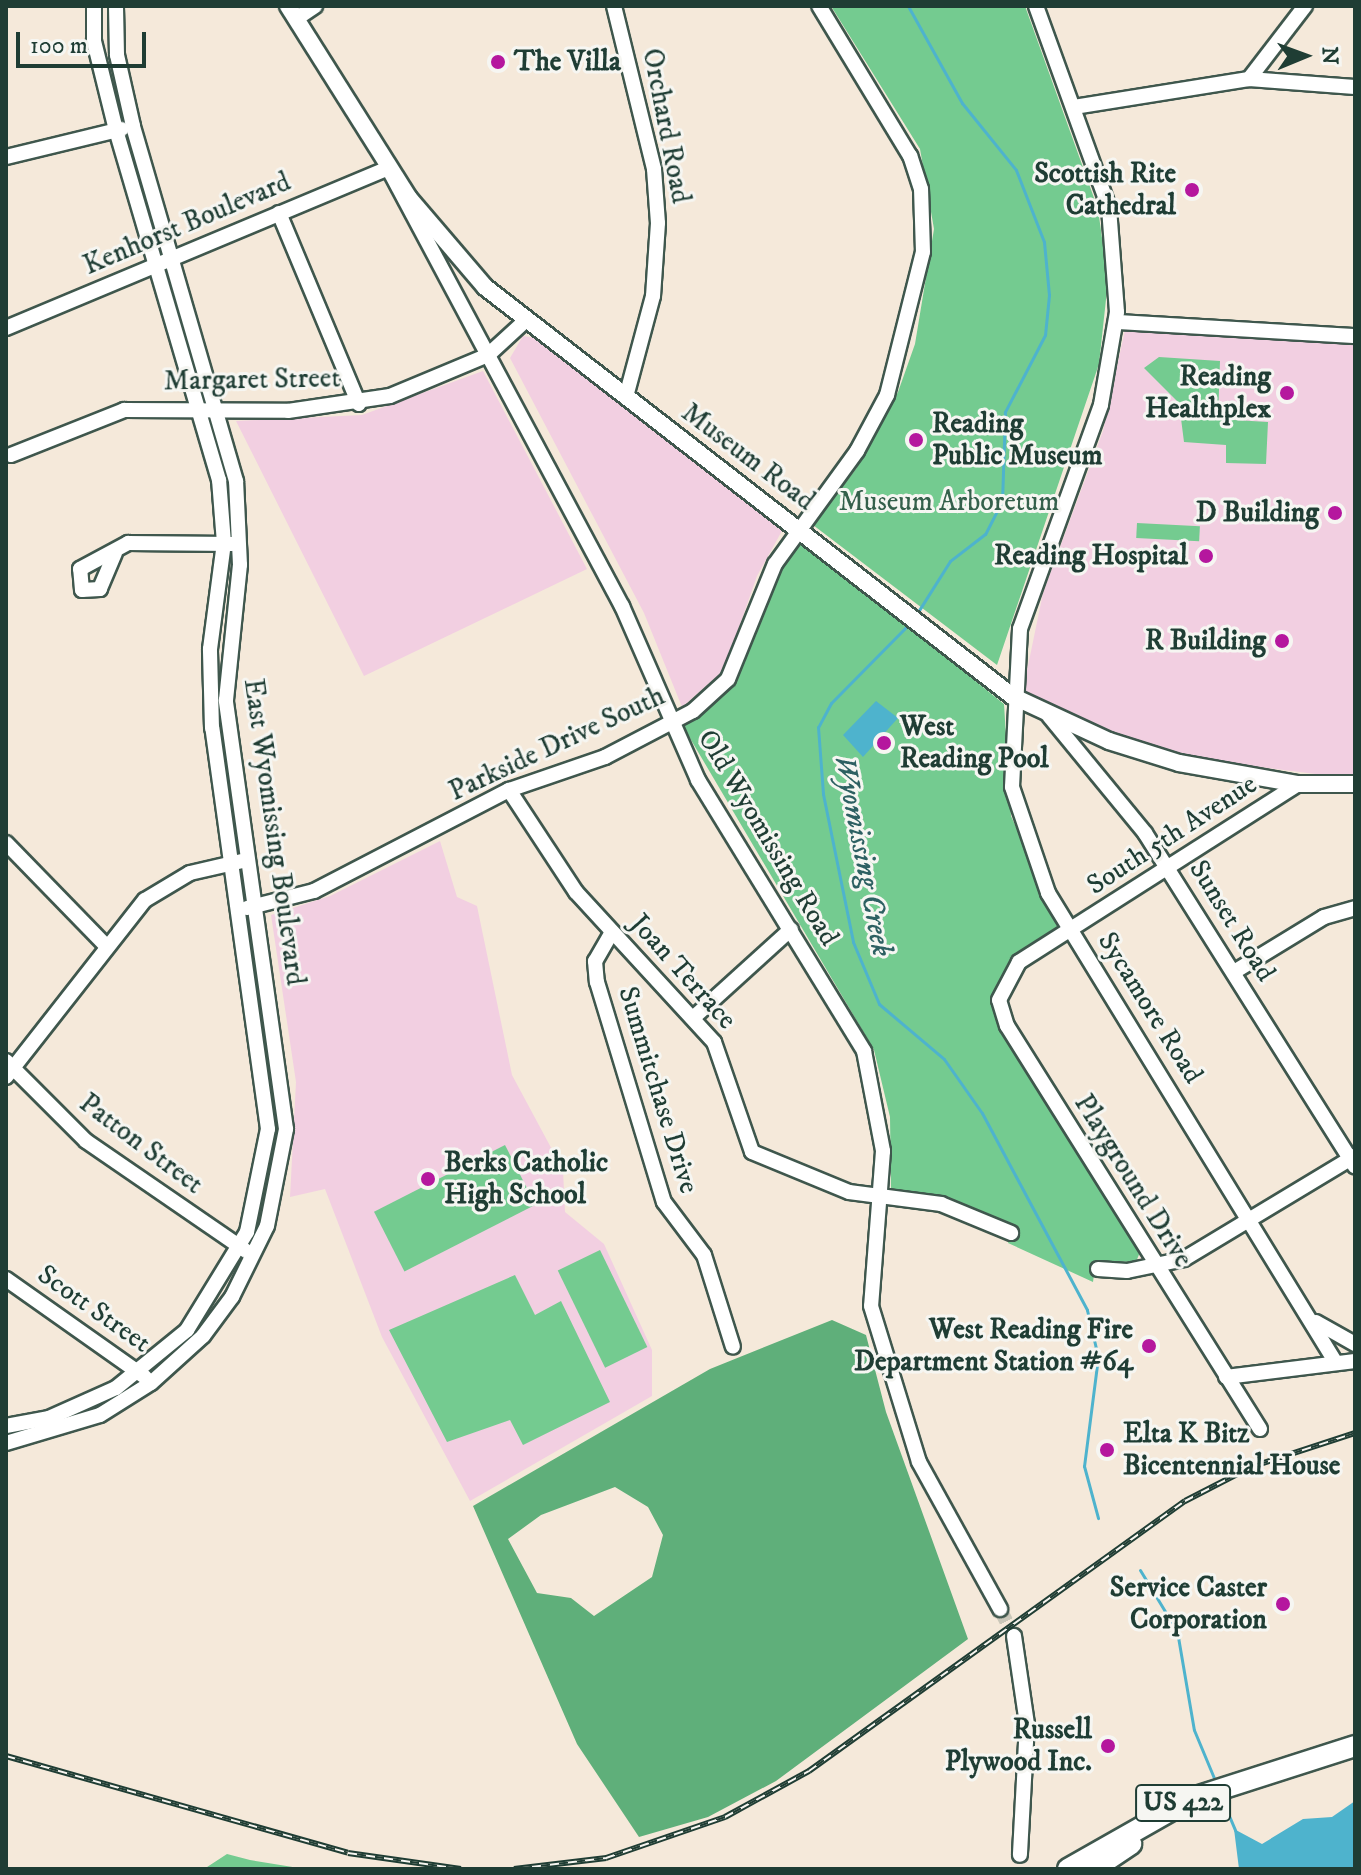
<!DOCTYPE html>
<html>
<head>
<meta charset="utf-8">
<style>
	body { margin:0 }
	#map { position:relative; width:1361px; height:1875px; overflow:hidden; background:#f5e9da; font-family:"IM FELL DW Pica",serif }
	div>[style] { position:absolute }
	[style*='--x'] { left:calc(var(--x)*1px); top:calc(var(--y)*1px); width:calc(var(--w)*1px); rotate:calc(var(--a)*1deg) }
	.built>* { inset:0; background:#f2cfe1 }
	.green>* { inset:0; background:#74cb90; transform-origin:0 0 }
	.forest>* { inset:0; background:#5faf7a }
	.water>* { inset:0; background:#4eb3cd }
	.round { border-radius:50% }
	.stream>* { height:3px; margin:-1.5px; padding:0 1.5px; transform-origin:1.5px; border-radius:1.5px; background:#4eb3cd }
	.minor-tunnel>* { height:14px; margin-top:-7px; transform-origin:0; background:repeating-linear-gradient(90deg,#cac7b9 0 14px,transparent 0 21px) }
	.roads { filter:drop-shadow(2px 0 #3f574d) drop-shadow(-2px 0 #3f574d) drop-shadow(0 2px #3f574d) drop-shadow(0 -2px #3f574d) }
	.minor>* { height:14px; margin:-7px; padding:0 7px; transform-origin:7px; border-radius:7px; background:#fff }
	.major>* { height:16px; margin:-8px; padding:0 8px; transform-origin:8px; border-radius:8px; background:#fff }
	.highway>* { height:20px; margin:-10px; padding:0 10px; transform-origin:10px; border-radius:10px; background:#fff }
	.rail>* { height:6px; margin-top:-3px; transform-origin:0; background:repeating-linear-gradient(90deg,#f6f6f2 0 9px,#1f3d34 0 18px); box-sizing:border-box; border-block:2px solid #1f3d34 }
	.dots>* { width:22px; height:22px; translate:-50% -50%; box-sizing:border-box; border:4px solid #f6f6f2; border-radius:50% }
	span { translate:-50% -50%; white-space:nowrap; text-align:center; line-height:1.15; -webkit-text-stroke:6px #f6f6f2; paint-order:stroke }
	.shield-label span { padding:2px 6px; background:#f6f6f2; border:2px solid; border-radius:6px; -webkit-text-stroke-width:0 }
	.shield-label { font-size:26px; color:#1f3d34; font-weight:700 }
	.poi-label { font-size:28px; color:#1f3d34; font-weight:700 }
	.left { translate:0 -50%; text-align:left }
	.right { translate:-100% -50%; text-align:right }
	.street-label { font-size:28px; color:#1f3d34 }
	.park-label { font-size:28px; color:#34604b }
	.water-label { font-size:30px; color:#2d6062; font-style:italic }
	.frame { position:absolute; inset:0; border:8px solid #1f3d34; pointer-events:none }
	.north { position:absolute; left:1265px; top:16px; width:80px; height:80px; -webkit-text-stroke:6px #f6f6f2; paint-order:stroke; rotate:89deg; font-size:22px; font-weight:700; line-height:32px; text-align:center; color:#1f3d34 }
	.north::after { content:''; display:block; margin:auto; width:28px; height:36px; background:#1f3d34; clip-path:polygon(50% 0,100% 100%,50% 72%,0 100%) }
	.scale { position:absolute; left:16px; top:32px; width:130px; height:36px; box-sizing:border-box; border:4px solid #1f3d34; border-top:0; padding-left:10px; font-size:24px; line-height:28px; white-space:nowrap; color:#1f3d34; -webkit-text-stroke:6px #f6f6f2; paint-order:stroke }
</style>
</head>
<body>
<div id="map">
	<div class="built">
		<i style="clip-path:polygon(1125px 330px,1355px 342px,1355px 779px,1188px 758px,1133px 743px,1023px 690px,1043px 593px,1103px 431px)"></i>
		<i style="clip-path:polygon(523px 336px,535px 338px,783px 529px,757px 576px,724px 670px,682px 707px,644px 613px,510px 358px)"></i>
		<i style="clip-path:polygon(483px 371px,587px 569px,364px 676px,236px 421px,362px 415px)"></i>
		<i style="clip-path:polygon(440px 841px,457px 897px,477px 906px,512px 1075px,563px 1170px,565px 1212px,604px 1244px,652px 1350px,652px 1396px,470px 1501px,382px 1337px,325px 1189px,290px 1197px,296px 1082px,271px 915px,330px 896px)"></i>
	</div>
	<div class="green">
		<i style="clip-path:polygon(831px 6px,1025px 6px,1098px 209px,1108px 281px,1099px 364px,997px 665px,813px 525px,856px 469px,898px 392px,915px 344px,934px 229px,920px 149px)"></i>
		<i style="clip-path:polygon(1159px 357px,1220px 361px,1218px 419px,1268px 422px,1266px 464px,1226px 463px,1226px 445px,1184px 442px,1179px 403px,1144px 368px)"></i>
		<i style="left:1137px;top:523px;width:63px;height:15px;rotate:3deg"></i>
		<i style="clip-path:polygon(800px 540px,1004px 704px,1011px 816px,1061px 927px,1007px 965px,993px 1003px,1001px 1028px,1140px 1252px,1136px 1262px,1096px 1261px,1093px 1282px,1008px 1243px,1013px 1226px,963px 1204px,891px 1189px,890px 1117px,874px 1050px,681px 723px,734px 680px,769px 581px)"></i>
		<i style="left:505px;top:1145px;width:67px;height:147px;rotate:63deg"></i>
		<i style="left:600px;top:1250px;width:108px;height:47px;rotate:64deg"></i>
		<i style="clip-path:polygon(515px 1275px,535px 1315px,561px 1301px,610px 1402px,523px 1445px,510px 1420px,447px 1442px,389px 1330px)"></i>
		<i style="clip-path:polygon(227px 1854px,250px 1860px,305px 1869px,204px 1869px)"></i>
	</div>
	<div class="forest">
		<i style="clip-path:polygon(evenodd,832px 1320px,866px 1335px,886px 1412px,968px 1639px,776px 1781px,708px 1817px,639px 1837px,577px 1744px,473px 1506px,710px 1369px,832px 1320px,615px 1487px,648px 1507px,663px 1535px,652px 1577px,594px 1616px,571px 1598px,537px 1593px,508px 1539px,541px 1515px,615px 1487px)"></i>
	</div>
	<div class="water">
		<i style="clip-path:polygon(876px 701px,898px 718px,863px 757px,843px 735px)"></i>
		<i class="round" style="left:901px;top:749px;width:20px;height:20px"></i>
		<i style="clip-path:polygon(1355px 1801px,1355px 1869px,1239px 1869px,1234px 1829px,1262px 1844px,1303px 1819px,1332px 1817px)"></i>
	</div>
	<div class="stream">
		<i style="--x:908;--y:6;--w:111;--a:60.9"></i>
		<i style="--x:962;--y:103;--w:86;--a:51.1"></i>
		<i style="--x:1016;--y:170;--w:77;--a:68.7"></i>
		<i style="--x:1044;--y:242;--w:53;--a:84.6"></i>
		<i style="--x:1049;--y:295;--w:40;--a:95.7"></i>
		<i style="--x:1045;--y:335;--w:87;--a:117.5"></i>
		<i style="--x:1005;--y:412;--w:89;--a:91.9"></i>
		<i style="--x:1002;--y:501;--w:37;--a:117"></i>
		<i style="--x:985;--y:534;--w:44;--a:142.4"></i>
		<i style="--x:950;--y:561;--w:64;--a:122.2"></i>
		<i style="--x:909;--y:624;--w:111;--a:134.6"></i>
		<i style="--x:831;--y:703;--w:27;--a:118"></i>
		<i style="--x:818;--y:727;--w:67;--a:85.7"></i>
		<i style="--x:823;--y:794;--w:151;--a:78.5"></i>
		<i style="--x:853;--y:942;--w:67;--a:67.2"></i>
		<i style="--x:879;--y:1004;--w:85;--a:40.2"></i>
		<i style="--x:944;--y:1059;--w:66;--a:54.9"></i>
		<i style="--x:982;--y:1113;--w:223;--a:61.9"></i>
		<i style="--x:1087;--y:1310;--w:48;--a:76.8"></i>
		<i style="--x:1098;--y:1357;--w:110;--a:97.3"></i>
		<i style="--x:1084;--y:1466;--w:54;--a:74.9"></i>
		<i style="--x:1140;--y:1570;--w:71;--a:58.8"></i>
		<i style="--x:1177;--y:1631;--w:100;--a:80.3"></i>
		<i style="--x:1194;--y:1730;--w:52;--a:67.4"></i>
		<i style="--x:1227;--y:1811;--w:21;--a:67"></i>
	</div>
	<div class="minor-tunnel">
		<i style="--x:1000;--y:1609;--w:30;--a:63"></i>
	</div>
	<div class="roads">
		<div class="minor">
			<i style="--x:614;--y:6;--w:168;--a:76.2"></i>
			<i style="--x:654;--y:169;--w:54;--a:85.8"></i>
			<i style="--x:658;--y:223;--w:73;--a:93.9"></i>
			<i style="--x:653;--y:296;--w:105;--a:105"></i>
			<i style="--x:1036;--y:6;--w:215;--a:70.1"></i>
			<i style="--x:1109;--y:208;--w:104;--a:85.6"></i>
			<i style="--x:1117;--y:312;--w:94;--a:99.8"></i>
			<i style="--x:1101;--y:405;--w:238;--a:109.9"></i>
			<i style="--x:1020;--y:629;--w:158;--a:92.9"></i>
			<i style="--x:1012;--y:787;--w:112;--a:71.2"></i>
			<i style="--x:1048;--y:893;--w:551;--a:58.5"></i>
			<i style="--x:296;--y:19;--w:23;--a:-34"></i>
			<i style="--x:1249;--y:79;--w:92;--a:-52.5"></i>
			<i style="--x:1074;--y:107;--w:177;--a:-9.1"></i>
			<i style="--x:1249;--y:79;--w:106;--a:4.3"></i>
			<i style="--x:6;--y:157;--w:119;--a:-13.6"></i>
			<i style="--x:279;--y:213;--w:207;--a:67.3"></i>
			<i style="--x:1117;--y:322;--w:238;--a:3.4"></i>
			<i style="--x:6;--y:328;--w:414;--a:-22.7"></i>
			<i style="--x:388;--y:168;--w:497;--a:61.9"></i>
			<i style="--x:622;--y:606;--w:190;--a:66.4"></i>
			<i style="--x:698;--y:780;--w:318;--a:58.5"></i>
			<i style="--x:864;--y:1051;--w:102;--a:79.2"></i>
			<i style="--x:883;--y:1151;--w:155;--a:94.4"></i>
			<i style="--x:871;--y:1306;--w:163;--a:72.9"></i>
			<i style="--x:919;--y:1462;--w:168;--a:61.1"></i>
			<i style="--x:11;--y:455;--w:122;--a:-21.7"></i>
			<i style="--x:124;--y:410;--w:164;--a:0.3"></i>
			<i style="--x:288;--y:411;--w:103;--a:-8.4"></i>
			<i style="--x:390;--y:396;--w:106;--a:-22.7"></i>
			<i style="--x:488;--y:355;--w:52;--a:-42.6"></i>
			<i style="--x:115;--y:553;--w:39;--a:113"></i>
			<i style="--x:100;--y:589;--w:18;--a:177"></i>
			<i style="--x:82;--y:590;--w:21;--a:-95"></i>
			<i style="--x:80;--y:569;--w:55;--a:-28.4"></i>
			<i style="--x:128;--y:543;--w:104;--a:0.6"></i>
			<i style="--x:1049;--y:716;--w:151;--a:50.6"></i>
			<i style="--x:1145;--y:833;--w:394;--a:57.8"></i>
			<i style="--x:509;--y:790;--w:122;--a:56.7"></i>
			<i style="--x:576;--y:892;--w:204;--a:47.4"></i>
			<i style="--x:714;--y:1042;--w:116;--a:70.9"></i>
			<i style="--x:752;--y:1152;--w:105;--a:22.4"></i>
			<i style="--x:849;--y:1192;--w:93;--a:7.4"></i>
			<i style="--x:941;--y:1204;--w:76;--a:22.5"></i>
			<i style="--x:6;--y:843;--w:145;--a:45.8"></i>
			<i style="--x:247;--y:908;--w:69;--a:-14.2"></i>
			<i style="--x:314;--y:891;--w:220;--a:-27.4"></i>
			<i style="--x:509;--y:790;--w:102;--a:-19"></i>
			<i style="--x:605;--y:757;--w:99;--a:-27.6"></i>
			<i style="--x:693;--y:711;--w:47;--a:-42.4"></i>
			<i style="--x:728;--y:679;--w:124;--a:-67.8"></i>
			<i style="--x:775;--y:564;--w:140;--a:-54"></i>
			<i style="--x:857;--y:451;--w:64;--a:-61.8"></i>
			<i style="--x:887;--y:395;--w:147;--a:-75.9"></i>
			<i style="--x:923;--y:252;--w:63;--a:-91.8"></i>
			<i style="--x:921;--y:189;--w:35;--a:-108"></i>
			<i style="--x:910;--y:156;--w:175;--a:-121.2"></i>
			<i style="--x:612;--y:932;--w:34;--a:120"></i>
			<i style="--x:595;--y:961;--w:21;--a:85"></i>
			<i style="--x:597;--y:982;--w:230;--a:73.1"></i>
			<i style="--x:664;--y:1202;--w:66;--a:53"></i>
			<i style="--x:704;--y:1255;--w:96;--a:72.5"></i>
			<i style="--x:1234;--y:972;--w:105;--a:-31.4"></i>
			<i style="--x:1324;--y:917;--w:32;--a:-16"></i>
			<i style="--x:693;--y:1018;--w:132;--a:-42.2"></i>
			<i style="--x:6;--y:1061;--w:113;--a:45"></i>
			<i style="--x:86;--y:1141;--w:194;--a:34.5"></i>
			<i style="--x:6;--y:1077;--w:225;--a:-51.9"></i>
			<i style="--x:145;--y:900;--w:52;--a:-31"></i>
			<i style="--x:190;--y:873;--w:53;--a:-13"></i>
			<i style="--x:1098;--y:1269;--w:29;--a:4"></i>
			<i style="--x:1127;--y:1271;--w:58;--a:-11.9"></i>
			<i style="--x:1184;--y:1259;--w:200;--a:-31.1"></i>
			<i style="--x:6;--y:1279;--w:170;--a:35.2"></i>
			<i style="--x:1316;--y:1322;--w:45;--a:29.4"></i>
			<i style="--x:1226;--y:1377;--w:130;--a:-7.1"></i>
			<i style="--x:6;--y:1426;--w:44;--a:-10.5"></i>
			<i style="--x:49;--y:1418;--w:73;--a:-24.1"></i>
			<i style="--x:116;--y:1388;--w:92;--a:-39.2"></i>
			<i style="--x:187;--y:1330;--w:115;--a:-58.5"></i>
			<i style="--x:247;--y:1232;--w:105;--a:-78.5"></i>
			<i style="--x:268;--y:1129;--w:405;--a:-97.9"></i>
			<i style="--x:212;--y:728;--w:79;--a:-91.5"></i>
			<i style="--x:210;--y:649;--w:107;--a:-82.5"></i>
			<i style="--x:224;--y:543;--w:63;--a:-94.5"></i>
			<i style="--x:219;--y:480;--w:365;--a:-106.4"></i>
			<i style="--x:116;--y:130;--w:92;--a:-103.9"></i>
			<i style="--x:94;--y:41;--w:35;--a:-90"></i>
			<i style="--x:1260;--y:1429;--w:476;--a:-122.1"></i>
			<i style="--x:1007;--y:1026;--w:27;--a:-107"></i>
			<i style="--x:999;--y:1000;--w:43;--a:-62.2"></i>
			<i style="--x:1019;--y:962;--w:331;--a:-32.5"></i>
			<i style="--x:6;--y:1443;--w:98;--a:-16.6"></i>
			<i style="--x:100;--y:1415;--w:60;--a:-32.1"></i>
			<i style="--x:151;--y:1383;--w:70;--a:-42.1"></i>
			<i style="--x:203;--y:1336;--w:49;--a:-53.4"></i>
			<i style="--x:232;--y:1297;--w:79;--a:-63.8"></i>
			<i style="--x:267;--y:1226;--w:99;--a:-78.9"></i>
			<i style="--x:286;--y:1129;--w:433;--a:-98"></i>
			<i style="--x:226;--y:700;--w:136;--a:-84.1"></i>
			<i style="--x:240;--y:565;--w:84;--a:-92.7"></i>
			<i style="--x:236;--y:481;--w:370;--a:-106.2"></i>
			<i style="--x:133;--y:126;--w:73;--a:-102.7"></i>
			<i style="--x:117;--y:55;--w:49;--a:-91.2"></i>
			<i style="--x:1014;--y:1636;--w:89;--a:81.6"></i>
			<i style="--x:1027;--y:1724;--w:131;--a:93.1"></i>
		</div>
		<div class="major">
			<i style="--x:288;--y:6;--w:227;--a:57.8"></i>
			<i style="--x:409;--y:198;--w:117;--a:49.5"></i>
			<i style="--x:485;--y:287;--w:667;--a:37.81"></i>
			<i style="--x:1012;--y:696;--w:107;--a:24.9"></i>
			<i style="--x:1109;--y:741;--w:73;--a:17.4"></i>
			<i style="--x:1179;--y:763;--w:121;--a:10"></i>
			<i style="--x:1298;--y:784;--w:57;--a:0"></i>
		</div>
		<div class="highway">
			<i style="--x:1068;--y:1869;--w:144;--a:-29.6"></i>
			<i style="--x:1193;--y:1798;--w:170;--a:-17.8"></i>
			<i style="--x:1094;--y:1869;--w:45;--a:-34"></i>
		</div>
	</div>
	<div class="rail">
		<i style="--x:6;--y:1756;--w:355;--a:15.8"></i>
		<i style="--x:348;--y:1853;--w:114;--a:8.1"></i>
		<i style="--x:514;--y:1869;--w:93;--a:-6.8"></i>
		<i style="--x:606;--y:1858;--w:126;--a:-19"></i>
		<i style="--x:725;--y:1817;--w:96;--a:-28.7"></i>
		<i style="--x:809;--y:1771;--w:463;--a:-35.7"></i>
		<i style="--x:1185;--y:1501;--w:74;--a:-27.3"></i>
		<i style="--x:1251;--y:1467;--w:109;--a:-18.1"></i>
	</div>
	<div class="dots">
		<i style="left:498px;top:62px;background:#b5179e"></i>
		<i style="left:1192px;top:190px;background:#b5179e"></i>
		<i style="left:1287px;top:393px;background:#b5179e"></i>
		<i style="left:916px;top:440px;background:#b5179e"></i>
		<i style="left:1335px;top:513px;background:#b5179e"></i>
		<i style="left:1206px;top:556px;background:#b5179e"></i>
		<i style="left:1282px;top:641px;background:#b5179e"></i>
		<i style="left:884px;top:743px;background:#b5179e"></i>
		<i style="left:428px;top:1179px;background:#b5179e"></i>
		<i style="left:1149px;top:1346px;background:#b5179e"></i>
		<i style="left:1107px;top:1450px;background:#b5179e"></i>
		<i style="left:1283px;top:1604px;background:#b5179e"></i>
		<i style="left:1108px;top:1746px;background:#b5179e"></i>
	</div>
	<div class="shield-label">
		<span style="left:1183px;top:1803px">US 422</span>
	</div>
	<div class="poi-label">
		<span class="left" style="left:514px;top:62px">The Villa</span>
		<span class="right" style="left:1176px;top:190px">Scottish Rite<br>Cathedral</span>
		<span class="right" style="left:1271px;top:393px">Reading<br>Healthplex</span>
		<span class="left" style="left:932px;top:440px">Reading<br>Public Museum</span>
		<span class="right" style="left:1319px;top:513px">D Building</span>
		<span class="right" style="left:1188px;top:556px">Reading Hospital</span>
		<span class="right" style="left:1266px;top:641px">R Building</span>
		<span class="left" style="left:900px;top:743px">West<br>Reading Pool</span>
		<span class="left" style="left:444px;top:1179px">Berks Catholic<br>High School</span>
		<span class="right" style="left:1133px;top:1346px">West Reading Fire<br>Department Station #64</span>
		<span class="left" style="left:1123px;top:1450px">Elta K Bitz<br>Bicentennial House</span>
		<span class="right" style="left:1267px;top:1604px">Service Caster<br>Corporation</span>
		<span class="right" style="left:1092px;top:1746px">Russell<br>Plywood Inc.</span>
	</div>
	<div class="street-label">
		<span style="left:666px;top:126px;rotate:79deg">Orchard Road</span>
		<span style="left:187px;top:224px;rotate:-23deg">Kenhorst Boulevard</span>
		<span style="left:252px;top:380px;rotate:-1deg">Margaret Street</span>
		<span style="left:748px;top:457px;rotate:37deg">Museum Road</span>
		<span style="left:557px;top:744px;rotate:-25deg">Parkside Drive South</span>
		<span style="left:274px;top:832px;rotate:82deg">East Wyomissing Boulevard</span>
		<span style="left:1172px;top:835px;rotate:-33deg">South 5th Avenue</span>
		<span style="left:768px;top:838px;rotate:59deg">Old Wyomissing Road</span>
		<span style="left:1232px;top:921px;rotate:58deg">Sunset Road</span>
		<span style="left:683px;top:972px;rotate:48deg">Joan Terrace</span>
		<span style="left:1150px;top:1008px;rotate:58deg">Sycamore Road</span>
		<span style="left:658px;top:1090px;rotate:73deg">Summitchase Drive</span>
		<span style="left:141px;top:1144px;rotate:37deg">Patton Street</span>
		<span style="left:1133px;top:1181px;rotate:58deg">Playground Drive</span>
		<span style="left:94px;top:1309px;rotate:35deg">Scott Street</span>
	</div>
	<div class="park-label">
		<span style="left:949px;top:502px">Museum Arboretum</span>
	</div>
	<div class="water-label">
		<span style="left:862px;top:856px;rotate:79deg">Wyomissing Creek</span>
	</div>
	<div class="frame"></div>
	<div class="north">N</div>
	<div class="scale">100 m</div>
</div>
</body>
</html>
